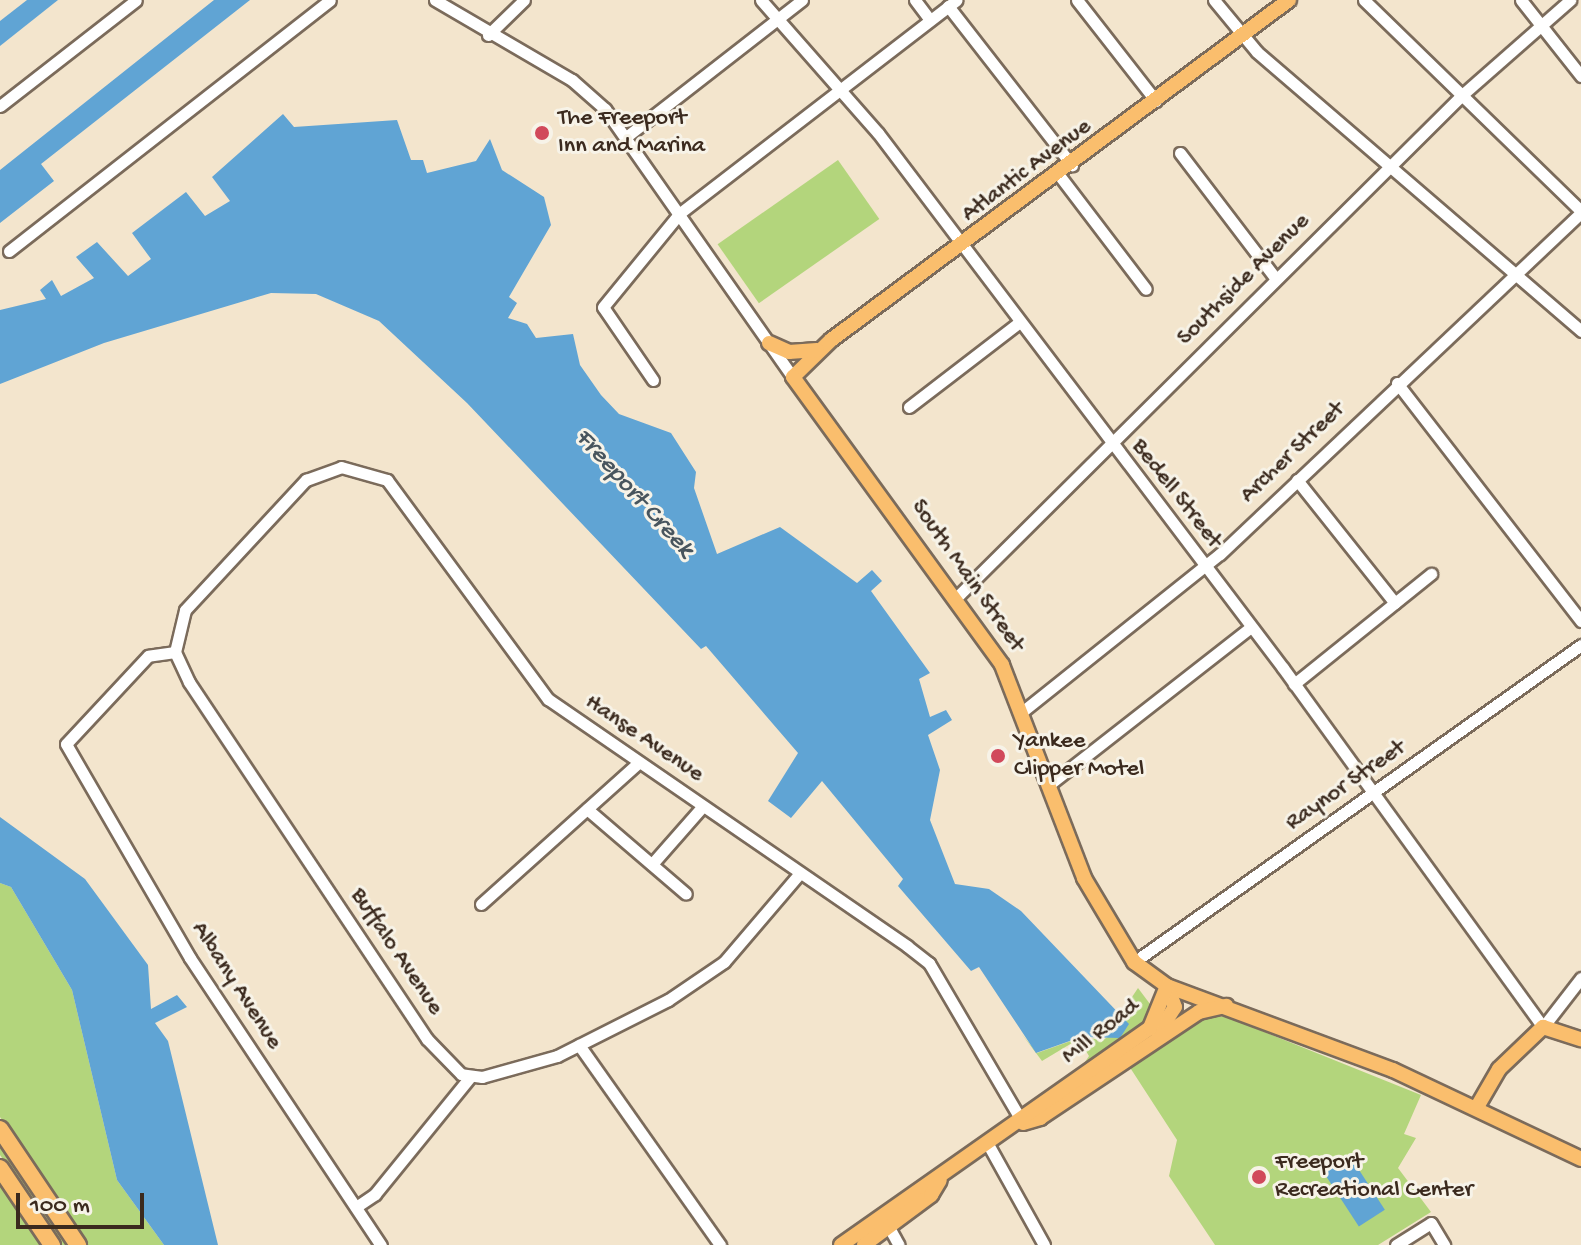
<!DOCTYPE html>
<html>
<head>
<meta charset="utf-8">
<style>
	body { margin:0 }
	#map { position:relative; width:1581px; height:1245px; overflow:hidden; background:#f3e5cd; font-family:"Gochi Hand",sans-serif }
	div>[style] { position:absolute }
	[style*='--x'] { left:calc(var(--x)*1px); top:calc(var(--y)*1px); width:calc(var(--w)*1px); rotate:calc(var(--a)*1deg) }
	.green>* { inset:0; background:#b3d57c; transform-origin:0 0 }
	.water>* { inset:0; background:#60a4d4; transform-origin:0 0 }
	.roads { filter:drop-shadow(2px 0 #7b6b5b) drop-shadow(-2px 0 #7b6b5b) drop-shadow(0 2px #7b6b5b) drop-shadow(0 -2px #7b6b5b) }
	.minor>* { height:11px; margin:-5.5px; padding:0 5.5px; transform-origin:5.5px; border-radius:5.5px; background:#fff }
	.major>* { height:14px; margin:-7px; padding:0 7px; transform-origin:7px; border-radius:7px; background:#fabe6d }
	.highway>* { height:16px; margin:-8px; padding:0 8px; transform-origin:8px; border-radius:8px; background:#fabe6d }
	.dots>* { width:22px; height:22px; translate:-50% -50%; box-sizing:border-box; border:4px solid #f7f3e8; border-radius:50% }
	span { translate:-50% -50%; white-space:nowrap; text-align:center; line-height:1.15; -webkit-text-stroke:6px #f7f3e8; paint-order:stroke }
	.poi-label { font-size:24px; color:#3b2a1e }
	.left { translate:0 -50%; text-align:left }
	.street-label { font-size:24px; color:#3b2a1e }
	.water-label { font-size:26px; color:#48555e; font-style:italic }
	.scale { position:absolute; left:16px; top:1193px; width:128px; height:36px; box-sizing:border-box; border:4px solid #3b2a1e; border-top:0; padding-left:10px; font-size:24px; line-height:28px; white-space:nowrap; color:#3b2a1e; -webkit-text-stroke:6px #f7f3e8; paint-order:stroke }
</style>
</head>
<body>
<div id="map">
	<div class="green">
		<i style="left:838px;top:160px;width:72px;height:147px;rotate:55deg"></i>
		<i style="clip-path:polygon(0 883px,11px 887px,72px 990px,117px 1180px,164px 1245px,86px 1245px,0 1117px)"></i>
		<i style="clip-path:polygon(1138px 988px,1153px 1008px,1147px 1021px,1083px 1065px,1089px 1056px,1083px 1046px,1072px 1043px,1042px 1061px,1021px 1033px,1037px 1053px,1082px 1037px,1103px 1040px,1128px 1024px,1120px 1015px)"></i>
		<i style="clip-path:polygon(1204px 1016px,1227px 1017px,1421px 1095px,1404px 1134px,1416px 1138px,1398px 1168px,1431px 1212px,1378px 1245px,1215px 1245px,1169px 1176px,1177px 1140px,1129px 1066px)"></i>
		<i style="clip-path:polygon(0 1142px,70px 1245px,62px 1245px,0 1155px)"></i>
		<i style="clip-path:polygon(0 1182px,43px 1245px,0 1245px)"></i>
	</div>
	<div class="water">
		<i style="clip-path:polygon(27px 0,58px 0,0 46px,0 21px)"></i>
		<i style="clip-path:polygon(214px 0,250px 0,41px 164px,54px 181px,0 223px,0 170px)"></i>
		<i style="clip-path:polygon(283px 114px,294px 127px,397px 120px,411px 160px,423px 160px,427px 173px,476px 161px,490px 139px,502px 170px,544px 197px,551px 225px,509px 297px,517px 303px,508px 318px,527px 324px,536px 338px,573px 334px,580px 365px,601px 395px,619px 414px,671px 433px,696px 472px,694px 488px,717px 554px,780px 527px,857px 583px,872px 570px,882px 581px,871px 591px,930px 673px,919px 679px,930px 717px,946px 710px,952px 720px,928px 735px,940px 770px,930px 820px,955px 884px,989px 889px,1021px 911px,1129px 1024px,1120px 1038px,1081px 1037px,1036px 1053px,979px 967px,971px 971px,898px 886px,903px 879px,822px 781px,791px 818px,768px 801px,798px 753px,706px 646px,701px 649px,467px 403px,379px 321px,316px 294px,271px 293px,104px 343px,0 384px,0 310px,46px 299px,40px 290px,52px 280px,61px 296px,94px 278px,76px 257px,97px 242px,128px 276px,151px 259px,132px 233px,186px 192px,205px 216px,230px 201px,212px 177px)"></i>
		<i style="clip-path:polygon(0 817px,85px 879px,148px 965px,151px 1009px,177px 995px,187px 1007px,155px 1023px,168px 1041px,218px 1245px,164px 1245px,117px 1180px,72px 990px,11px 887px,0 883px)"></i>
		<i style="left:1350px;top:1156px;width:64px;height:31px;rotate:57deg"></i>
	</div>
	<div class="roads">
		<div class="minor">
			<i style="--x:435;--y:0;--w:159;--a:30.3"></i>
			<i style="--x:572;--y:80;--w:44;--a:41.3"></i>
			<i style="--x:605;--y:109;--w:327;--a:55"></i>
			<i style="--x:761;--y:0;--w:177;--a:48.7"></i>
			<i style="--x:878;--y:133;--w:671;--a:52.87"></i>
			<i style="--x:1283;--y:668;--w:443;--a:54.1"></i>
			<i style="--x:1543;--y:1027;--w:62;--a:-52.2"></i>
			<i style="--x:915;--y:0;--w:25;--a:53"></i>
			<i style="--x:1077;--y:0;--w:128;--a:52"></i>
			<i style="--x:1214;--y:0;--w:67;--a:50.4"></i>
			<i style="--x:1257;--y:52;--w:428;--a:40.7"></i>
			<i style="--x:1364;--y:0;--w:303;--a:44.2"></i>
			<i style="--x:1521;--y:0;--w:97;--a:51.7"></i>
			<i style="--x:948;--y:6;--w:202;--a:52.1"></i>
			<i style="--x:488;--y:35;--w:50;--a:-44.2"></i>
			<i style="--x:0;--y:106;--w:172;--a:-37.9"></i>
			<i style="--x:626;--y:137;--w:223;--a:-37.9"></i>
			<i style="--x:1180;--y:153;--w:158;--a:52.7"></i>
			<i style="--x:1059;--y:175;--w:143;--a:52.7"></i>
			<i style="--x:9;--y:251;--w:407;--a:-38"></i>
			<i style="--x:653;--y:380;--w:88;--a:-124.4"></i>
			<i style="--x:603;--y:307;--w:122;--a:-50.7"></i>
			<i style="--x:680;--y:213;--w:349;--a:-37.6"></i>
			<i style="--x:1397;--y:383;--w:301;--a:52.3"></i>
			<i style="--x:909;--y:407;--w:136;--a:-37.5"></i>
			<i style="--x:1297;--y:480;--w:157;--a:51.5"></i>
			<i style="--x:956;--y:598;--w:713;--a:-44.83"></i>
			<i style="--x:1462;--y:95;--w:144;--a:-41.3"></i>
			<i style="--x:175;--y:652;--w:27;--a:172"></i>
			<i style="--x:148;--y:656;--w:120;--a:133"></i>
			<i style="--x:66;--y:744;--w:247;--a:59.9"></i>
			<i style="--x:190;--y:958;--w:345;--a:56.4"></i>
			<i style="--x:1294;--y:684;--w:176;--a:-38.8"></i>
			<i style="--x:1023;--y:711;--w:252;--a:-38.6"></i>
			<i style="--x:1220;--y:554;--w:497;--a:-43.4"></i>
			<i style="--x:1050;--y:784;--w:255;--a:-38"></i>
			<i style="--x:587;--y:809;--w:130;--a:40.6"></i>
			<i style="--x:652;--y:864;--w:77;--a:-48.7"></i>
			<i style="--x:800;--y:873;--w:117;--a:130.5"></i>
			<i style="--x:724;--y:962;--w:68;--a:145.8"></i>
			<i style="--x:668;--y:1000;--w:124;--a:153.2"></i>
			<i style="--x:557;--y:1056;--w:78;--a:164.4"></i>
			<i style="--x:482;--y:1077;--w:21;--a:-172"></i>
			<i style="--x:461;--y:1074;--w:49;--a:-134.2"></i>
			<i style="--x:427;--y:1039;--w:429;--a:-123.7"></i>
			<i style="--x:189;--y:682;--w:33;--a:-115"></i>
			<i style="--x:175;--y:652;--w:43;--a:-76.6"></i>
			<i style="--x:185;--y:610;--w:178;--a:-47.1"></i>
			<i style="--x:306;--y:480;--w:37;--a:-20"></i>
			<i style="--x:341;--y:467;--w:48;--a:15.8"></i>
			<i style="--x:387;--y:480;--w:272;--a:53.7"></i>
			<i style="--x:548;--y:699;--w:436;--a:34.5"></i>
			<i style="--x:907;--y:946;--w:28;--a:38"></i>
			<i style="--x:929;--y:963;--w:186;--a:59.6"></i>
			<i style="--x:481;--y:904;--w:212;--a:-41.9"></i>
			<i style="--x:1134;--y:962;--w:548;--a:-35.34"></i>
			<i style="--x:579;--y:1045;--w:245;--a:54.8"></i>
			<i style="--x:989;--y:1146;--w:113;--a:60.9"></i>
			<i style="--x:356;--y:1207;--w:23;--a:-34"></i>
			<i style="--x:375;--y:1194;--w:151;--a:-50.9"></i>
			<i style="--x:886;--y:1222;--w:26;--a:61"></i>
			<i style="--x:1396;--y:1245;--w:41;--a:-32.2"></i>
			<i style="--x:1431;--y:1223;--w:26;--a:59"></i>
		</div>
		<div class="major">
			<i style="--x:1289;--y:0;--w:570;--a:143.41"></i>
			<i style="--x:831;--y:340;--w:53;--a:135.8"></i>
			<i style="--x:793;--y:377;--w:356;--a:54"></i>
			<i style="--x:1002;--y:665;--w:228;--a:68.9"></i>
			<i style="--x:1084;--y:878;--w:98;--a:59.2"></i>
			<i style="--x:1134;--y:962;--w:41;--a:36"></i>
			<i style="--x:1167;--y:986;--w:241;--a:20.4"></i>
			<i style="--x:1393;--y:1070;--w:208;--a:25.3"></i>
			<i style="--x:769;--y:343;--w:22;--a:24"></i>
			<i style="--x:789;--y:352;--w:28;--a:-4"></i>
			<i style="--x:1158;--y:1033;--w:31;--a:-57"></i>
			<i style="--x:1175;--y:1007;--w:22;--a:-111"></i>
			<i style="--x:1477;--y:1107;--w:44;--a:-59.9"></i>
			<i style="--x:1499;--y:1069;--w:61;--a:-43.7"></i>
			<i style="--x:1543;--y:1027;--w:40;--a:18"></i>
			<i style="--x:1023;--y:1123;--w:18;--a:-16"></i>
			<i style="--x:1040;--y:1118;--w:191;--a:-33.7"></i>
			<i style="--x:1199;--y:1012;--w:28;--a:-13"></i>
			<i style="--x:841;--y:1245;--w:378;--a:-35.1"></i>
			<i style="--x:1150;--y:1028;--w:45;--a:-68"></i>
			<i style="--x:864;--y:1245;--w:84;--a:-36.7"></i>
			<i style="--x:931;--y:1195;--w:17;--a:-59"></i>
		</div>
		<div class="highway">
			<i style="--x:0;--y:1129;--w:140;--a:56.1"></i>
			<i style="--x:0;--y:1168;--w:93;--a:56"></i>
		</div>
	</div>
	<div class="dots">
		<i style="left:542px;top:133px;background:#d1495b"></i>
		<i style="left:998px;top:756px;background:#d1495b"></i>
		<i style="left:1259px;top:1177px;background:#d1495b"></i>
	</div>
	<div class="poi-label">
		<span class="left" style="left:558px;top:133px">The Freeport<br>Inn and Marina</span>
		<span class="left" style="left:1014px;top:756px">Yankee<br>Clipper Motel</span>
		<span class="left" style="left:1275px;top:1177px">Freeport<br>Recreational Center</span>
	</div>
	<div class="street-label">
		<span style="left:1027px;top:171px;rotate:-37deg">Atlantic Avenue</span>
		<span style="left:1244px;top:280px;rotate:-45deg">Southside Avenue</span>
		<span style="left:1293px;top:453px;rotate:-44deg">Archer Street</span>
		<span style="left:1176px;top:494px;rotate:52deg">Bedell Street</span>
		<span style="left:967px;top:576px;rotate:55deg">South Main Street</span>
		<span style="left:644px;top:739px;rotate:34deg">Hanse Avenue</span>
		<span style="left:1346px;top:786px;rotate:-35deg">Raynor Street</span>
		<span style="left:396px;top:952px;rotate:56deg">Buffalo Avenue</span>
		<span style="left:236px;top:986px;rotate:57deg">Albany Avenue</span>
		<span style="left:1101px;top:1032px;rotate:-38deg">Mill Road</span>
	</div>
	<div class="water-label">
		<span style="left:633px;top:494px;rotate:48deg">Freeport Creek</span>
	</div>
	<div class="scale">100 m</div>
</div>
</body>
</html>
